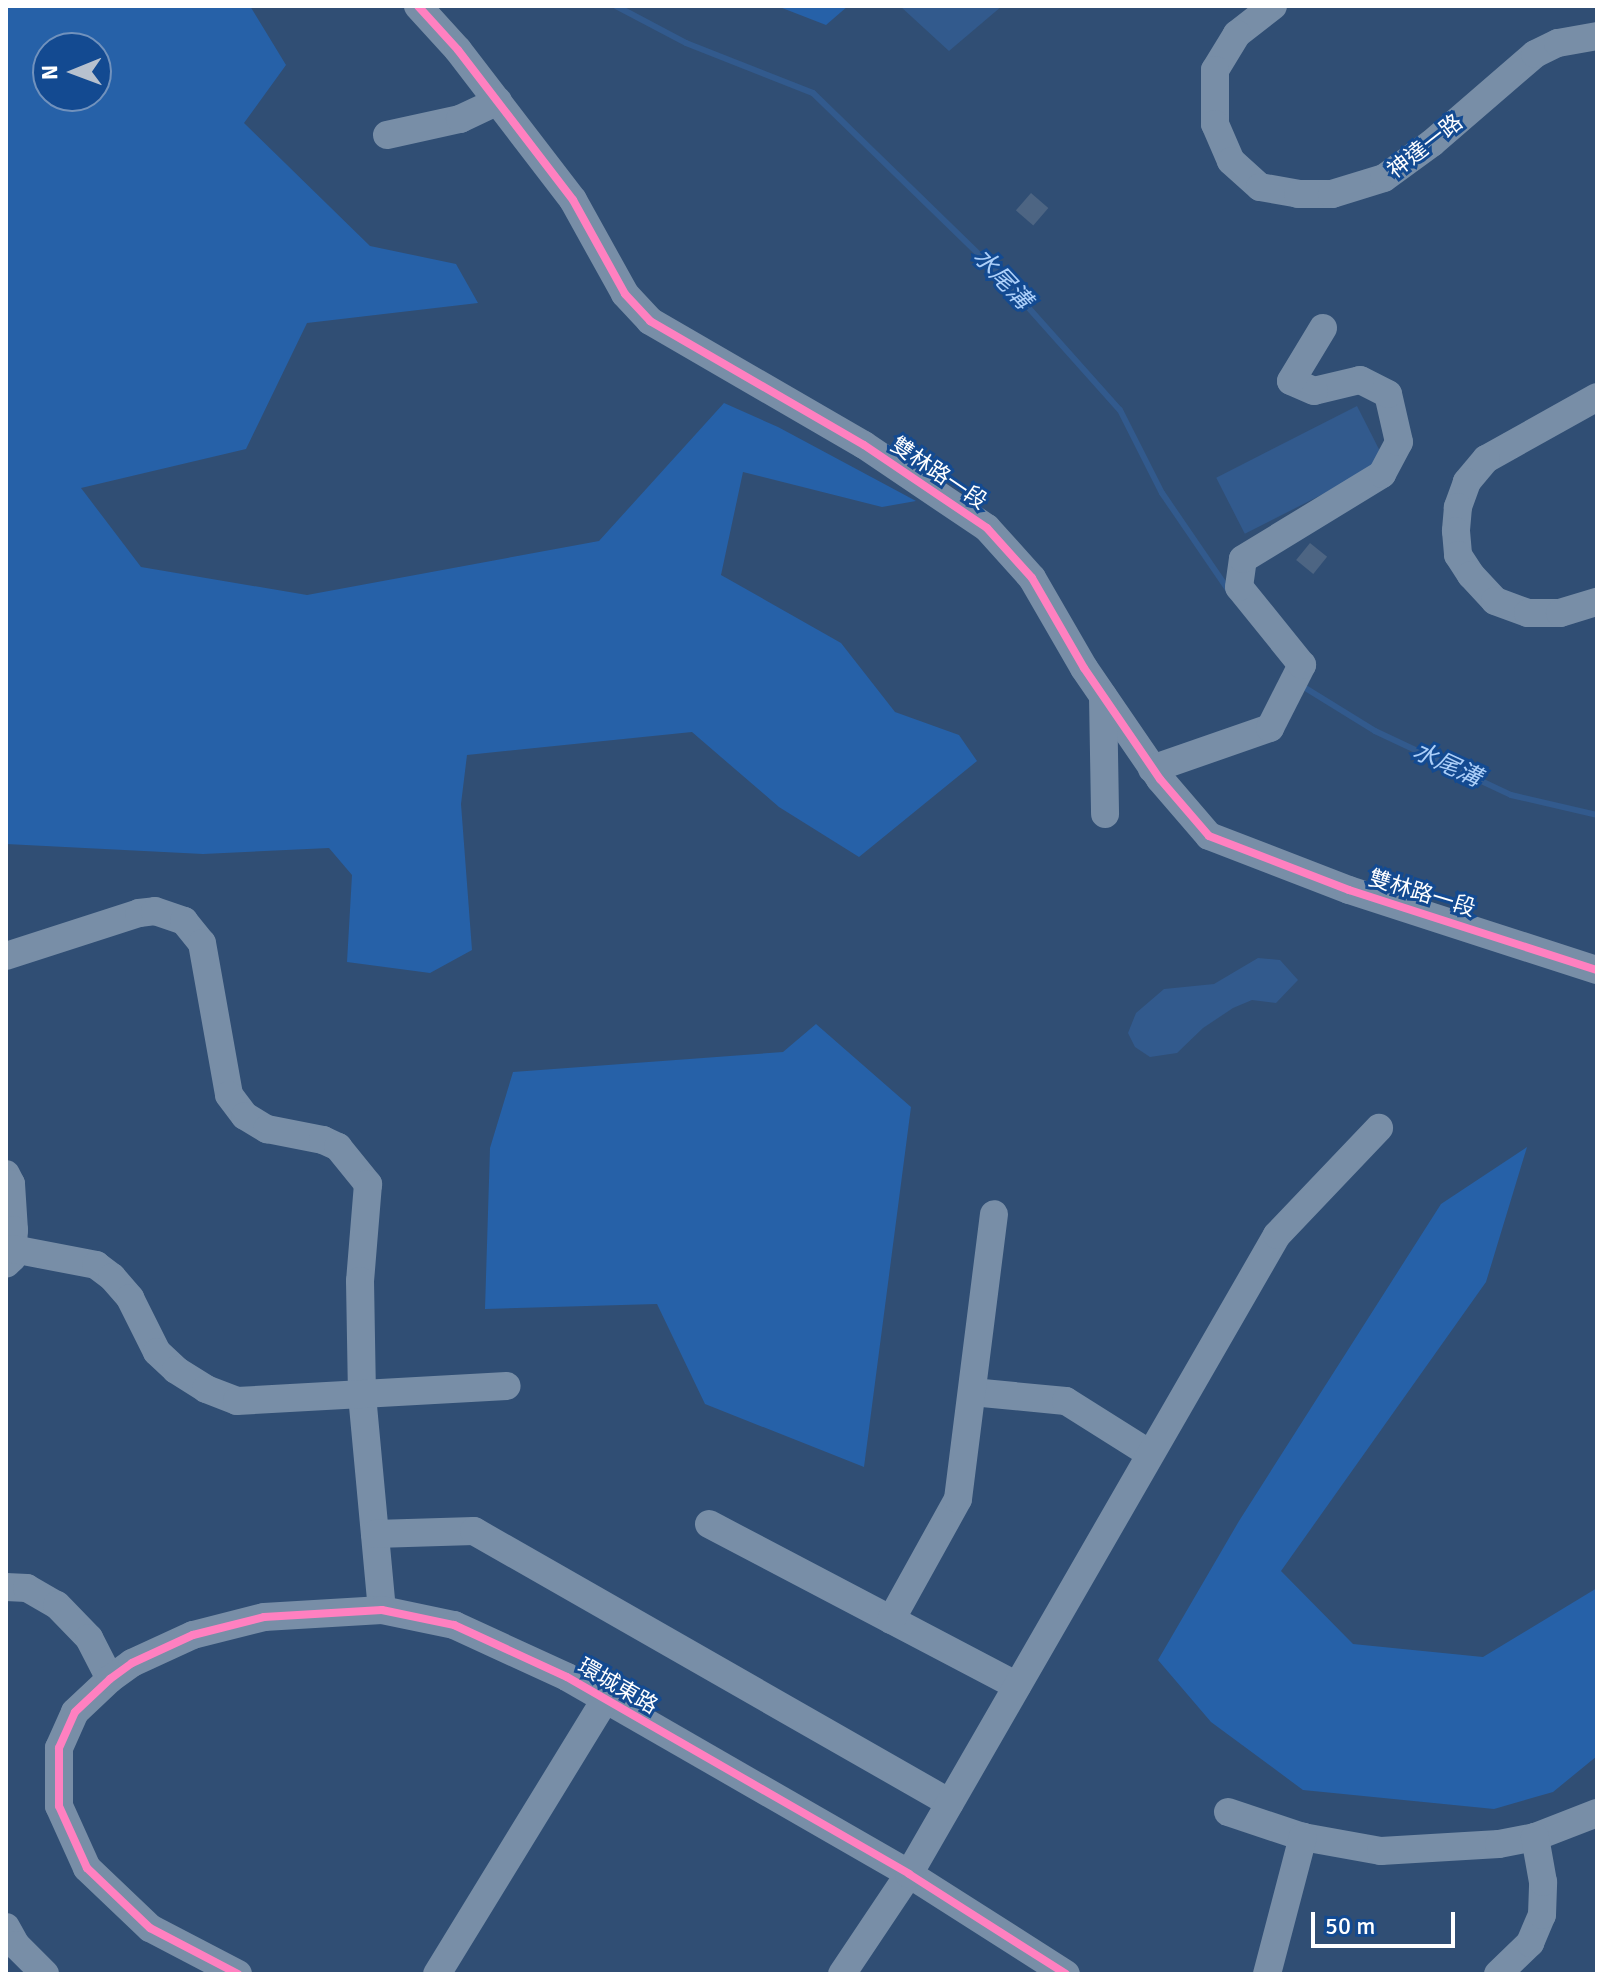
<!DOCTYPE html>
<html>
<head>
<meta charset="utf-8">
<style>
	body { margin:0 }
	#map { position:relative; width:1603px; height:1980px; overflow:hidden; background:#304e74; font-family:Signika,"Noto Sans TC",sans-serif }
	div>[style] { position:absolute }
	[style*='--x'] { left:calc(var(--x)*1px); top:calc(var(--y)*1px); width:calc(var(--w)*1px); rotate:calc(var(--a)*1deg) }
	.green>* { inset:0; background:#2661a8 }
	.water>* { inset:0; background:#325a8d; transform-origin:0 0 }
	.stream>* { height:6px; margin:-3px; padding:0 3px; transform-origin:3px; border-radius:3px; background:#325a8d }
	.building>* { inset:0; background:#4d6583; transform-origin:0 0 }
	.minor>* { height:28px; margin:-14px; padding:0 14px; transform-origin:14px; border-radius:14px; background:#788ea7 }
	.cycleway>* { height:8px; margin:-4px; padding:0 4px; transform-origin:4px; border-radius:4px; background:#ff80c0 }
	span { translate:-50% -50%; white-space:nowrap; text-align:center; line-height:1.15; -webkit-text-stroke:6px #134a91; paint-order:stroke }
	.street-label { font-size:22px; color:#fff }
	.water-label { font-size:24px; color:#accff9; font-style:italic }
	.frame { position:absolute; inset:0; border:8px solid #fff; pointer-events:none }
	.north { position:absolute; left:32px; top:32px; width:80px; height:80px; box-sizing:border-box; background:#134a91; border:2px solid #7192bd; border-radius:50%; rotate:269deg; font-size:22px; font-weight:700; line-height:32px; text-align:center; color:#fff }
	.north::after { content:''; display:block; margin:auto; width:28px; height:36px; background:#b7c1ce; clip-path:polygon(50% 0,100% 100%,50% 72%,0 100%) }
	.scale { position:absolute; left:1311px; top:1912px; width:144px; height:36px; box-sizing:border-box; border:4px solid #fff; border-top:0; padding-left:10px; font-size:24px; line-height:28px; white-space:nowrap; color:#fff; -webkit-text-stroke:6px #134a91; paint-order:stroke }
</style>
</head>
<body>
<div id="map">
	<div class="green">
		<i style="clip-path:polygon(evenodd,6px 6px,250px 6px,286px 65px,244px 123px,370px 246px,456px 264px,478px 303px,307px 323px,246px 449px,81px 488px,141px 567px,307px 595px,599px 541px,724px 403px,778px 427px,916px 501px,882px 507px,743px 472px,721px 575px,841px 643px,895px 712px,959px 735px,977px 761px,859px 857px,779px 807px,692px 732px,467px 755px,461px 804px,472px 950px,430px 973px,347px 962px,352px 875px,329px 848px,203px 854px,6px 844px,6px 6px,48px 48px,96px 48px,96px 96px,48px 96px,48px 48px)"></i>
		<i style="clip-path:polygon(777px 6px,848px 6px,826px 25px)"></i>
		<i style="clip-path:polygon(816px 1024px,911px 1107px,864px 1467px,705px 1404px,657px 1304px,485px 1309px,490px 1148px,513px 1072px,783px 1052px)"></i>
		<i style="clip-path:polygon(1527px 1147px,1486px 1282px,1281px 1571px,1353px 1644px,1483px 1657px,1597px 1588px,1597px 1756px,1553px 1792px,1494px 1809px,1303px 1790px,1211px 1722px,1158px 1660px,1239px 1521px,1441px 1204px)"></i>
	</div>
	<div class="water">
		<i style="clip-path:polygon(900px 6px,1002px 6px,949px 51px)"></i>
		<i style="left:1357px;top:406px;width:63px;height:158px;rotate:63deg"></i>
		<i style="clip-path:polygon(1258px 958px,1280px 960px,1298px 980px,1276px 1003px,1252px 1000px,1233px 1008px,1203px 1028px,1177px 1053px,1150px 1057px,1135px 1047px,1128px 1033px,1136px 1013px,1164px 989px,1214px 984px)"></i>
	</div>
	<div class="stream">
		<i style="--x:616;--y:6;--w:79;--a:27.9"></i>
		<i style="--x:686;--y:43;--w:136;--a:21.5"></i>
		<i style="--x:813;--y:93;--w:250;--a:44.2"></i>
		<i style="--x:992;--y:267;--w:192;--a:48.2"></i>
		<i style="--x:1120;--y:410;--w:93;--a:63.2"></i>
		<i style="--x:1162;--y:493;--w:119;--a:55.6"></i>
		<i style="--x:1307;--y:689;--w:80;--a:31.7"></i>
		<i style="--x:1375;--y:731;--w:150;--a:25.2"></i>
		<i style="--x:1511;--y:795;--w:88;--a:13.1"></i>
	</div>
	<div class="building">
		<i style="left:1031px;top:193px;width:23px;height:23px;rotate:41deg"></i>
		<i style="left:1310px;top:543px;width:22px;height:22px;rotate:39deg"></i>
	</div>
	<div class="minor">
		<i style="--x:418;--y:6;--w:59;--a:47.7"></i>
		<i style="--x:458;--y:50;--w:189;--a:52.5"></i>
		<i style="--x:573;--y:200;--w:107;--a:61"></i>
		<i style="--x:625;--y:294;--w:37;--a:47"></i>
		<i style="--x:650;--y:321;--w:247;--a:30.1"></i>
		<i style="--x:864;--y:445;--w:148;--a:34"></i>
		<i style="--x:987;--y:528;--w:67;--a:48"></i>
		<i style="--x:1032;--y:578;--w:104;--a:60"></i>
		<i style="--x:1084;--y:668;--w:135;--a:55.6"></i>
		<i style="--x:1160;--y:779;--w:75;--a:49.3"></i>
		<i style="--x:1209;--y:836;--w:150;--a:21.1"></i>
		<i style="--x:1349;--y:890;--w:261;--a:17.9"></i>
		<i style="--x:1273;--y:6;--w:46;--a:142.1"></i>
		<i style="--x:1237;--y:34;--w:42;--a:121.4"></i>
		<i style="--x:1215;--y:70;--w:54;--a:90"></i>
		<i style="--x:1215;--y:124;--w:40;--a:66.6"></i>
		<i style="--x:1231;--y:161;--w:39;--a:42"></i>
		<i style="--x:1260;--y:187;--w:39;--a:10"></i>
		<i style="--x:1298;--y:194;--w:34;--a:0"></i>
		<i style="--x:1332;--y:194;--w:54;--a:-17.1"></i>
		<i style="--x:1384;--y:178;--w:59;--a:-36.1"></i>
		<i style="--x:1432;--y:143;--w:136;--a:-40.8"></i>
		<i style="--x:1535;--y:54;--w:25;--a:-26"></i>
		<i style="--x:1558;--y:43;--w:40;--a:-10"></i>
		<i style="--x:387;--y:135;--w:75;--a:-12.4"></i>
		<i style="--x:460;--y:119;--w:42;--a:-25.3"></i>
		<i style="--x:1597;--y:397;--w:127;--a:150.8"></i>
		<i style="--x:1486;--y:459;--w:30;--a:130"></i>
		<i style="--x:1467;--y:482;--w:27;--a:110"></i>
		<i style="--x:1458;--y:507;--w:24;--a:95"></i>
		<i style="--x:1456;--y:531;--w:24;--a:85"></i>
		<i style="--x:1458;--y:555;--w:24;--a:57"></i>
		<i style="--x:1471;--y:575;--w:35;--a:47"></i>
		<i style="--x:1495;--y:601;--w:35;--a:20"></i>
		<i style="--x:1528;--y:613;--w:32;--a:0"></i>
		<i style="--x:1560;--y:613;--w:39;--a:-17"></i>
		<i style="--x:1103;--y:696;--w:118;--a:89"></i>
		<i style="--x:1152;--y:769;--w:125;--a:-19.2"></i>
		<i style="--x:1270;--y:728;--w:71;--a:-63.1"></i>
		<i style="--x:1302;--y:665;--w:100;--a:-128.9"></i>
		<i style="--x:1239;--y:587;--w:28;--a:-82"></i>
		<i style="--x:1243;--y:559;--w:163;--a:-31.4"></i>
		<i style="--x:1382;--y:474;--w:36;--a:-62"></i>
		<i style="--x:1399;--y:442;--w:49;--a:-102.9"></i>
		<i style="--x:1388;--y:394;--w:31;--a:-153"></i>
		<i style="--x:1360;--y:380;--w:47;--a:166.6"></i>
		<i style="--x:1314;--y:391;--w:25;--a:-157"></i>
		<i style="--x:1291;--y:381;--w:62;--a:-58.9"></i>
		<i style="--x:6;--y:956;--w:140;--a:-17.9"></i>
		<i style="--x:139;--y:913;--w:16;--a:-7"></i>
		<i style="--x:155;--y:911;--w:31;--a:19"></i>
		<i style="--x:184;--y:921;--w:28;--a:51"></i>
		<i style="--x:202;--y:943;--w:154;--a:79.9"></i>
		<i style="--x:229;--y:1095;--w:26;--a:53"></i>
		<i style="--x:245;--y:1116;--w:26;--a:31"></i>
		<i style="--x:267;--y:1129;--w:57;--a:11.1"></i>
		<i style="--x:323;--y:1140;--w:17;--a:25"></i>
		<i style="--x:338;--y:1147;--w:48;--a:51"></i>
		<i style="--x:368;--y:1184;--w:97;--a:94.7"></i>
		<i style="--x:360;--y:1281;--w:114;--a:89"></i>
		<i style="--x:362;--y:1395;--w:216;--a:84.7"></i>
		<i style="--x:6;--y:1174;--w:11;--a:63"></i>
		<i style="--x:11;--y:1184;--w:46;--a:86.3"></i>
		<i style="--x:14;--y:1230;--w:28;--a:94"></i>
		<i style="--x:12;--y:1258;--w:8;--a:135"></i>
		<i style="--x:13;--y:1249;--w:85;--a:10.9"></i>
		<i style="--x:96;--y:1265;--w:20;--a:37"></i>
		<i style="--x:112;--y:1277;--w:28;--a:49"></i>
		<i style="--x:130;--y:1298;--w:60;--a:63.4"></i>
		<i style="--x:157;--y:1352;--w:26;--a:43"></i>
		<i style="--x:176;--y:1370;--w:36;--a:32"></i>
		<i style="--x:206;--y:1389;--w:33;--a:21"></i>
		<i style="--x:237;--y:1401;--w:270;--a:-3.2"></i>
		<i style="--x:972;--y:1392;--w:94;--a:5.5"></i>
		<i style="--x:1066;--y:1401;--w:99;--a:32.2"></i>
		<i style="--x:709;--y:1524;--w:348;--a:27.7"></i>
		<i style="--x:375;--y:1534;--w:99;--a:-1.7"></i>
		<i style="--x:474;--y:1531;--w:548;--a:29.74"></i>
		<i style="--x:6;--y:1587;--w:21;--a:3"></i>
		<i style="--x:27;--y:1588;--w:34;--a:30"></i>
		<i style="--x:57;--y:1605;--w:46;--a:45.9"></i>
		<i style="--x:89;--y:1638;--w:46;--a:62.9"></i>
		<i style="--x:891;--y:1620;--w:138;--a:-61"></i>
		<i style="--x:958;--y:1499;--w:287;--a:-82.8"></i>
		<i style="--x:1228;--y:1812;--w:79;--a:18.4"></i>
		<i style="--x:1303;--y:1837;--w:79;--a:10.2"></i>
		<i style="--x:1381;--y:1851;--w:118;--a:-3.4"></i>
		<i style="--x:1499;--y:1844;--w:37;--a:-11"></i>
		<i style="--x:1535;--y:1837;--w:66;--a:-21.2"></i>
		<i style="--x:6;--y:1927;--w:21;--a:61"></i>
		<i style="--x:16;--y:1945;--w:41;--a:45"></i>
		<i style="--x:238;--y:1974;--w:99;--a:-152.4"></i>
		<i style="--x:150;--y:1928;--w:87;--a:-136.4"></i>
		<i style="--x:87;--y:1868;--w:68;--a:-114.3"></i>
		<i style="--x:59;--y:1806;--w:58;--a:-90"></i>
		<i style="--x:59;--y:1748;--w:39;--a:-66"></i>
		<i style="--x:75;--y:1712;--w:48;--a:-43.3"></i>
		<i style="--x:110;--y:1679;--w:27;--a:-36"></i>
		<i style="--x:132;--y:1663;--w:67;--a:-24.7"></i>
		<i style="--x:193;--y:1635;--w:73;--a:-14.2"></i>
		<i style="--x:264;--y:1617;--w:118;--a:-3.4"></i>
		<i style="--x:382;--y:1610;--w:74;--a:11.8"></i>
		<i style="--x:454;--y:1625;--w:124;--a:24.7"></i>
		<i style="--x:567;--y:1677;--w:395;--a:29.9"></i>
		<i style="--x:909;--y:1874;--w:186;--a:32.5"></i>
		<i style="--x:437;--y:1974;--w:321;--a:-58.5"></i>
		<i style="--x:842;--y:1974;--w:120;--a:-56.2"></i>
		<i style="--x:909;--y:1874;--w:737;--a:-60.06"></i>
		<i style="--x:1277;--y:1235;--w:148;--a:-46.4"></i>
		<i style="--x:1267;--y:1974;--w:142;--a:-75.3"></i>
		<i style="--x:1498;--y:1974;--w:45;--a:-44.1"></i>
		<i style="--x:1530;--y:1943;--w:30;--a:-67"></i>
		<i style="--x:1542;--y:1915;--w:33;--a:-88"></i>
		<i style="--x:1543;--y:1882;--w:46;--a:-100.1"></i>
	</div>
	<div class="cycleway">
		<i style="--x:418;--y:6;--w:59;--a:47.7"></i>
		<i style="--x:458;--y:50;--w:189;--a:52.5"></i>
		<i style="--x:573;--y:200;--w:107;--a:61"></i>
		<i style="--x:625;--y:294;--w:37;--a:47"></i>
		<i style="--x:650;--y:321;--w:247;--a:30.1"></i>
		<i style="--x:864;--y:445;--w:148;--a:34"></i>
		<i style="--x:987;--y:528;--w:67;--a:48"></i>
		<i style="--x:1032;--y:578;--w:104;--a:60"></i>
		<i style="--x:1084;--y:668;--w:135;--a:55.6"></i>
		<i style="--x:1160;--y:779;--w:75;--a:49.3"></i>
		<i style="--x:1209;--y:836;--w:150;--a:21.1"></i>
		<i style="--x:1349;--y:890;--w:261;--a:17.9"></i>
		<i style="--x:238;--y:1974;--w:99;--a:-152.4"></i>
		<i style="--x:150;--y:1928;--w:87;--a:-136.4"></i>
		<i style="--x:87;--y:1868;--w:68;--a:-114.3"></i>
		<i style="--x:59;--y:1806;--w:58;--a:-90"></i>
		<i style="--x:59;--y:1748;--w:39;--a:-66"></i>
		<i style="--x:75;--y:1712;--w:48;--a:-43.3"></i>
		<i style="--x:110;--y:1679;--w:27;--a:-36"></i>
		<i style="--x:132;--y:1663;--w:67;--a:-24.7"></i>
		<i style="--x:193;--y:1635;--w:73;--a:-14.2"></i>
		<i style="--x:264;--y:1617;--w:118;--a:-3.4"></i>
		<i style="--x:382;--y:1610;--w:74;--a:11.8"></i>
		<i style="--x:454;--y:1625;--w:124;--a:24.7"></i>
		<i style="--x:567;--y:1677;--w:395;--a:29.9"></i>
		<i style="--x:909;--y:1874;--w:186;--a:32.5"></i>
	</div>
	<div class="street-label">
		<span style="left:1425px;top:146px;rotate:-38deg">神達一路</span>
		<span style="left:939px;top:473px;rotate:34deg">雙林路一段</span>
		<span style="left:1422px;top:893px;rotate:17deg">雙林路一段</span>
		<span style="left:618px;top:1686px;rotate:30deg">環城東路</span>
	</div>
	<div class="water-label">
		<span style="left:1002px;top:279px;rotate:47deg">水尾溝</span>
		<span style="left:1447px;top:765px;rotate:25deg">水尾溝</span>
	</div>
	<div class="frame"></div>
	<div class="north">N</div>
	<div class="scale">50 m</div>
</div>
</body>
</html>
